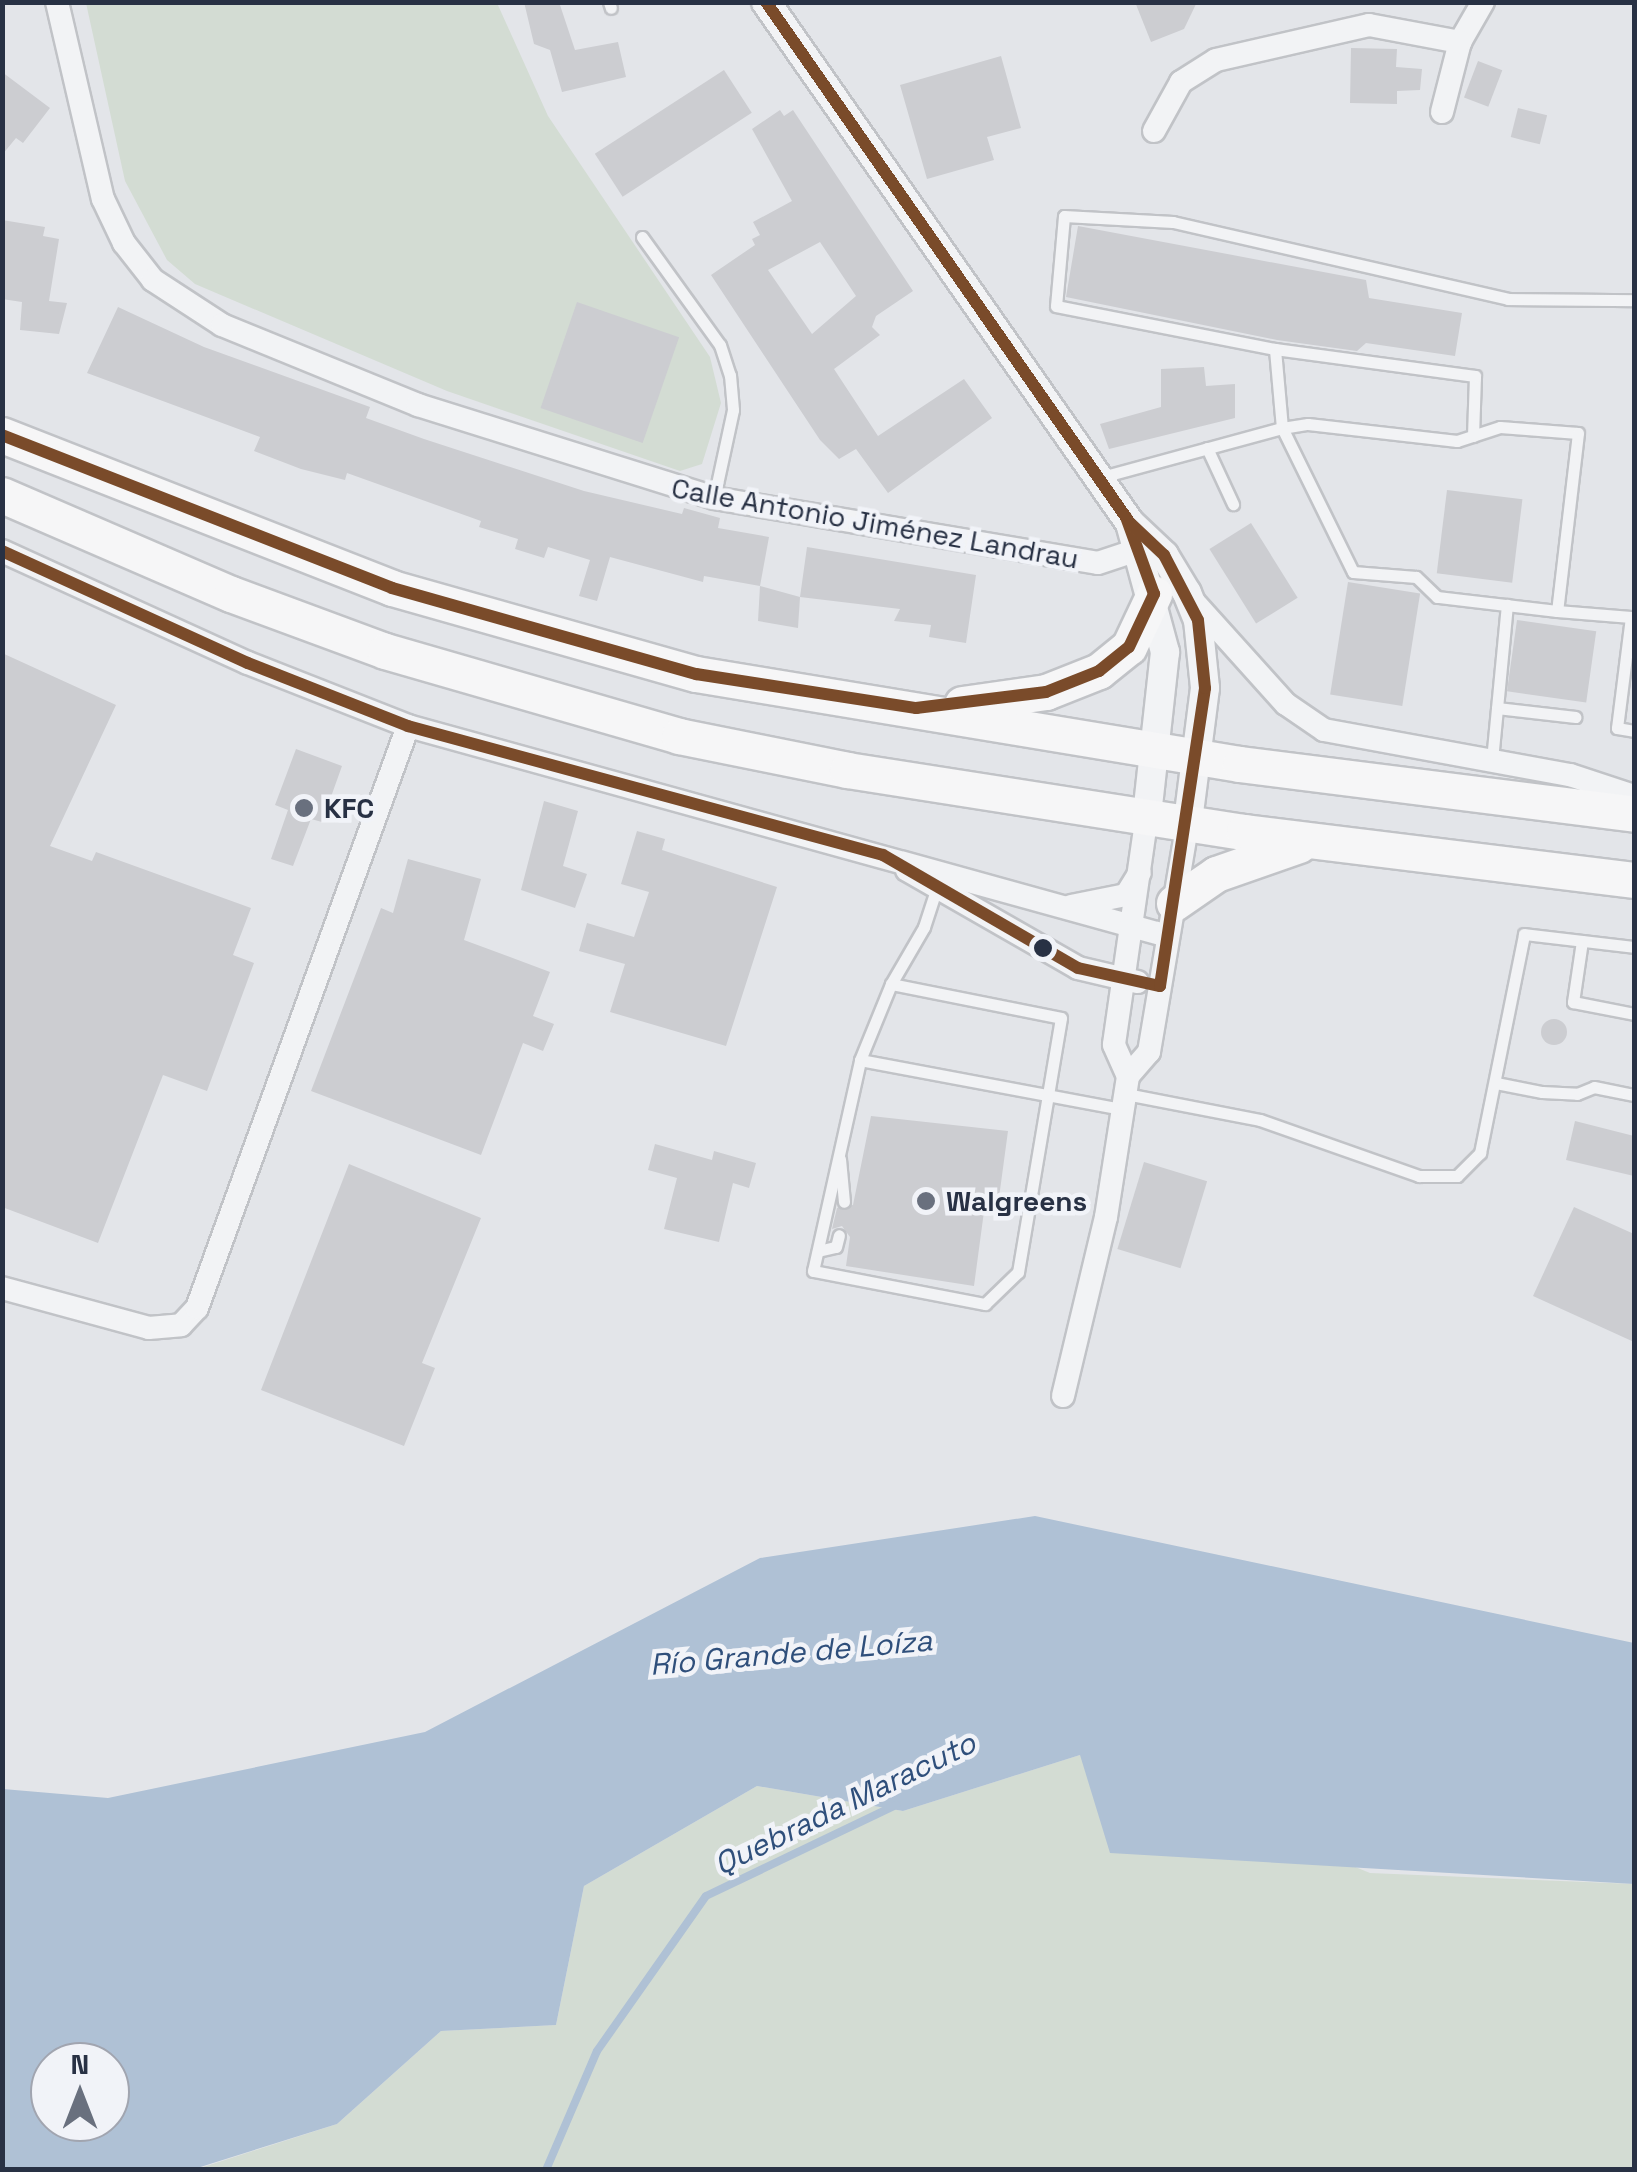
<!DOCTYPE html>
<html>
<head>
<meta charset="utf-8">
<style>
	body { margin:0 }
	#map { position:relative; width:1637px; height:2172px; overflow:hidden; background:#e3e5e9; font-family:"Space Grotesk",sans-serif }
	div>[style] { position:absolute }
	[style*='--x'] { left:calc(var(--x)*1px); top:calc(var(--y)*1px); width:calc(var(--w)*1px); rotate:calc(var(--a)*1deg) }
	.green>* { inset:0; background:#d3dcd3 }
	.water>* { inset:0; background:#afc1d5 }
	.stream>* { height:8px; margin:-4px; padding:0 4px; transform-origin:4px; border-radius:4px; background:#afc1d5 }
	.building>* { inset:0; background:#cccdd1; transform-origin:0 0 }
	.round { border-radius:50% }
	.roads { filter:drop-shadow(2px 0 #c1c3c7) drop-shadow(-2px 0 #c1c3c7) drop-shadow(0 2px #c1c3c7) drop-shadow(0 -2px #c1c3c7) }
	.service>* { height:11px; margin:-5.5px; padding:0 5.5px; transform-origin:5.5px; border-radius:5.5px; background:#f2f3f5 }
	.minor>* { height:22px; margin:-11px; padding:0 11px; transform-origin:11px; border-radius:11px; background:#f2f3f5 }
	.tertiary>* { height:28px; margin:-14px; padding:0 14px; transform-origin:14px; border-radius:14px; background:#f2f3f5 }
	.primary>* { height:35px; margin:-17.5px; padding:0 17.5px; transform-origin:17.5px; border-radius:17.5px; background:#f6f6f7 }
	.bus-1>* { height:12px; margin:-6px; padding:0 6px; transform-origin:6px; border-radius:6px; background:#7a4b2a }
	.dots>* { width:28px; height:28px; translate:-50% -50%; box-sizing:border-box; border:5px solid #f1f3f8; border-radius:50% }
	span { translate:-50% -50%; white-space:nowrap; text-align:center; line-height:1.15; -webkit-text-stroke:9px #f1f3f8; paint-order:stroke }
	.street-label { font-size:28px; color:#283144 }
	.poi-label { font-size:28px; color:#283144; font-weight:700 }
	.left { translate:0 -50%; text-align:left }
	.water-label { font-size:30px; color:#2f4f7b; font-style:italic }
	.frame { position:absolute; inset:0; border:5px solid #283144; pointer-events:none }
	.north { position:absolute; left:30px; top:2042px; width:100px; height:100px; box-sizing:border-box; background:#f1f3f8; border:2px solid #a1a5b0; border-radius:50%; rotate:0deg; font-size:28px; font-weight:700; line-height:40px; text-align:center; color:#283144 }
	.north::after { content:''; display:block; margin:auto; width:35px; height:45px; background:#69707e; clip-path:polygon(50% 0,100% 100%,50% 72%,0 100%) }
</style>
</head>
<body>
<div id="map">
	<div class="green">
		<i style="clip-path:polygon(86px 3px,497px 3px,548px 116px,710px 357px,721px 403px,702px 464px,680px 471px,447px 391px,195px 284px,167px 260px,125px 181px)"></i>
		<i style="clip-path:polygon(1080px 1755px,1370px 1873px,1634px 1884px,1634px 2169px,194px 2170px,337px 2124px,441px 2031px,556px 2025px,584px 1886px,757px 1786px,903px 1811px)"></i>
	</div>
	<div class="water">
		<i style="clip-path:polygon(evenodd,1035px 1516px,1634px 1643px,1634px 1884px,1110px 1853px,1080px 1755px,903px 1811px,757px 1786px,584px 1886px,556px 2025px,441px 2031px,337px 2124px,194px 2169px,3px 2169px,3px 1789px,108px 1798px,425px 1732px,760px 1558px,1035px 1516px,50px 2062px,110px 2062px,110px 2122px,50px 2122px,50px 2062px)"></i>
	</div>
	<div class="stream">
		<i style="--x:546;--y:2170;--w:129;--a:-66.8"></i>
		<i style="--x:597;--y:2051;--w:189;--a:-54.9"></i>
		<i style="--x:706;--y:1896;--w:211;--a:-25.6"></i>
	</div>
	<div class="building">
		<i style="clip-path:polygon(524px 2px,559px 2px,575px 50px,618px 42px,626px 77px,562px 92px,550px 50px,534px 44px)"></i>
		<i style="clip-path:polygon(1135px 2px,1197px 2px,1184px 29px,1151px 42px)"></i>
		<i style="clip-path:polygon(1351px 48px,1397px 49px,1396px 67px,1422px 69px,1420px 90px,1397px 91px,1397px 104px,1350px 103px)"></i>
		<i style="clip-path:polygon(1001px 56px,1021px 128px,987px 137px,994px 160px,927px 179px,900px 85px)"></i>
		<i style="left:1478px;top:61px;width:26px;height:39px;rotate:21deg"></i>
		<i style="left:724px;top:70px;width:51px;height:154px;rotate:57deg"></i>
		<i style="clip-path:polygon(2px 72px,50px 108px,23px 143px,16px 138px,2px 155px)"></i>
		<i style="left:1518px;top:108px;width:30px;height:30px;rotate:14deg"></i>
		<i style="clip-path:polygon(evenodd,780px 110px,784px 116px,793px 110px,913px 291px,876px 316px,872px 327px,880px 335px,834px 369px,878px 436px,964px 379px,992px 418px,888px 493px,856px 449px,839px 459px,820px 440px,711px 275px,755px 245px,752px 239px,760px 235px,753px 222px,792px 201px,752px 129px,780px 110px,820px 242px,856px 296px,812px 334px,768px 270px,820px 242px)"></i>
		<i style="clip-path:polygon(2px 220px,45px 227px,43px 236px,59px 239px,49px 301px,67px 303px,59px 334px,20px 330px,22px 302px,2px 299px)"></i>
		<i style="clip-path:polygon(1078px 226px,1366px 280px,1369px 298px,1462px 313px,1455px 356px,1366px 343px,1357px 351px,1277px 340px,1066px 297px)"></i>
		<i style="left:577px;top:302px;width:108px;height:112px;rotate:19deg"></i>
		<i style="clip-path:polygon(118px 307px,204px 347px,370px 407px,366px 418px,424px 439px,584px 491px,682px 514px,684px 508px,720px 518px,718px 528px,769px 537px,760px 586px,704px 576px,703px 582px,610px 557px,597px 601px,579px 596px,590px 560px,548px 547px,544px 558px,515px 549px,518px 539px,479px 527px,481px 521px,347px 473px,345px 480px,301px 469px,254px 451px,260px 437px,87px 373px)"></i>
		<i style="clip-path:polygon(1204px 367px,1206px 386px,1235px 384px,1235px 418px,1109px 449px,1100px 424px,1161px 407px,1161px 369px)"></i>
		<i style="left:1447px;top:490px;width:76px;height:84px;rotate:7deg"></i>
		<i style="left:1251px;top:523px;width:88px;height:49px;rotate:58deg"></i>
		<i style="clip-path:polygon(807px 547px,976px 575px,966px 643px,929px 637px,931px 625px,894px 621px,900px 609px,800px 597px)"></i>
		<i style="left:1348px;top:582px;width:73px;height:114px;rotate:9deg"></i>
		<i style="clip-path:polygon(760px 586px,800px 597px,798px 628px,758px 621px)"></i>
		<i style="left:1517px;top:620px;width:80px;height:72px;rotate:8deg"></i>
		<i style="clip-path:polygon(2px 653px,116px 705px,50px 846px,92px 861px,96px 852px,251px 908px,233px 955px,254px 963px,207px 1091px,163px 1075px,98px 1243px,2px 1207px)"></i>
		<i style="clip-path:polygon(296px 749px,342px 766px,322px 822px,311px 819px,293px 866px,271px 859px,288px 810px,275px 805px)"></i>
		<i style="clip-path:polygon(544px 801px,578px 811px,563px 866px,587px 874px,575px 908px,521px 890px)"></i>
		<i style="clip-path:polygon(637px 831px,665px 839px,662px 850px,777px 887px,726px 1046px,610px 1012px,625px 964px,579px 951px,587px 923px,634px 937px,649px 892px,621px 884px)"></i>
		<i style="clip-path:polygon(408px 859px,481px 879px,464px 940px,550px 972px,533px 1016px,554px 1024px,543px 1051px,523px 1043px,481px 1155px,311px 1091px,381px 908px,393px 913px)"></i>
		<i class="round" style="left:1541px;top:1019px;width:26px;height:26px"></i>
		<i style="clip-path:polygon(871px 1116px,1008px 1131px,998px 1205px,985px 1204px,974px 1286px,846px 1266px,850px 1237px,842px 1226px,832px 1229px,837px 1208px,853px 1205px)"></i>
		<i style="clip-path:polygon(1575px 1121px,1634px 1136px,1634px 1176px,1566px 1160px)"></i>
		<i style="clip-path:polygon(655px 1144px,712px 1160px,714px 1151px,756px 1163px,749px 1188px,733px 1183px,719px 1242px,664px 1229px,677px 1178px,648px 1170px)"></i>
		<i style="left:1144px;top:1162px;width:66px;height:91px;rotate:17deg"></i>
		<i style="clip-path:polygon(349px 1164px,481px 1218px,422px 1363px,435px 1368px,404px 1446px,261px 1390px)"></i>
		<i style="clip-path:polygon(1574px 1207px,1634px 1234px,1634px 1342px,1533px 1296px)"></i>
	</div>
	<div class="roads">
		<div class="service">
			<i style="--x:609;--y:2;--w:6;--a:72"></i>
			<i style="--x:642;--y:237;--w:133;--a:54.2"></i>
			<i style="--x:720;--y:345;--w:32;--a:72"></i>
			<i style="--x:730;--y:375;--w:35;--a:85"></i>
			<i style="--x:733;--y:410;--w:90;--a:102.2"></i>
			<i style="--x:1473;--y:436;--w:60;--a:-88.1"></i>
			<i style="--x:1475;--y:376;--w:202;--a:-172.3"></i>
			<i style="--x:1275;--y:349;--w:223;--a:-168.9"></i>
			<i style="--x:1056;--y:306;--w:90;--a:-84.9"></i>
			<i style="--x:1064;--y:216;--w:109;--a:3.2"></i>
			<i style="--x:1173;--y:222;--w:344;--a:12.9"></i>
			<i style="--x:1508;--y:299;--w:126;--a:0.5"></i>
			<i style="--x:1207;--y:448;--w:62;--a:65.1"></i>
			<i style="--x:1098;--y:478;--w:191;--a:-15.2"></i>
			<i style="--x:1282;--y:428;--w:26;--a:-9"></i>
			<i style="--x:1308;--y:424;--w:150;--a:6.5"></i>
			<i style="--x:1457;--y:441;--w:45;--a:-18"></i>
			<i style="--x:1500;--y:427;--w:78;--a:4.4"></i>
			<i style="--x:1578;--y:433;--w:179;--a:96.7"></i>
			<i style="--x:1557;--y:611;--w:121;--a:-173.3"></i>
			<i style="--x:1437;--y:597;--w:29;--a:-136"></i>
			<i style="--x:1416;--y:577;--w:63;--a:-175.5"></i>
			<i style="--x:1353;--y:572;--w:161;--a:-116.2"></i>
			<i style="--x:1282;--y:428;--w:79;--a:-95.1"></i>
			<i style="--x:1557;--y:611;--w:74;--a:4.6"></i>
			<i style="--x:1631;--y:617;--w:112;--a:97.2"></i>
			<i style="--x:1617;--y:728;--w:17;--a:10"></i>
			<i style="--x:1497;--y:708;--w:79;--a:6.6"></i>
			<i style="--x:1492;--y:760;--w:156;--a:-84.5"></i>
			<i style="--x:1582;--y:941;--w:62;--a:98.4"></i>
			<i style="--x:1573;--y:1002;--w:62;--a:11.1"></i>
			<i style="--x:891;--y:984;--w:173;--a:11.3"></i>
			<i style="--x:1061;--y:1018;--w:258;--a:99.6"></i>
			<i style="--x:1018;--y:1272;--w:46;--a:135.9"></i>
			<i style="--x:985;--y:1304;--w:175;--a:-169.1"></i>
			<i style="--x:813;--y:1271;--w:216;--a:-77.4"></i>
			<i style="--x:860;--y:1060;--w:82;--a:-67.8"></i>
			<i style="--x:891;--y:984;--w:66;--a:-59.9"></i>
			<i style="--x:924;--y:927;--w:40;--a:-72"></i>
			<i style="--x:860;--y:1060;--w:268;--a:10.6"></i>
			<i style="--x:1496;--y:1083;--w:47;--a:11.1"></i>
			<i style="--x:1542;--y:1092;--w:35;--a:3"></i>
			<i style="--x:1577;--y:1094;--w:18;--a:-22"></i>
			<i style="--x:1594;--y:1087;--w:41;--a:11.3"></i>
			<i style="--x:1126;--y:1094;--w:136;--a:11"></i>
			<i style="--x:1260;--y:1120;--w:169;--a:19.4"></i>
			<i style="--x:1419;--y:1176;--w:38;--a:0"></i>
			<i style="--x:1457;--y:1176;--w:33;--a:-45"></i>
			<i style="--x:1480;--y:1153;--w:223;--a:-78.6"></i>
			<i style="--x:1524;--y:934;--w:111;--a:6.7"></i>
			<i style="--x:840;--y:1159;--w:43;--a:84.7"></i>
			<i style="--x:818;--y:1251;--w:18;--a:-13"></i>
			<i style="--x:836;--y:1247;--w:12;--a:-76"></i>
		</div>
		<div class="minor">
			<i style="--x:57;--y:2;--w:202;--a:76.9"></i>
			<i style="--x:103;--y:199;--w:49;--a:64.5"></i>
			<i style="--x:124;--y:243;--w:47;--a:51.9"></i>
			<i style="--x:153;--y:280;--w:82;--a:33.1"></i>
			<i style="--x:222;--y:325;--w:212;--a:22.2"></i>
			<i style="--x:418;--y:405;--w:310;--a:17.4"></i>
			<i style="--x:714;--y:498;--w:389;--a:9.6"></i>
			<i style="--x:1098;--y:563;--w:54;--a:-18.4"></i>
			<i style="--x:1442;--y:112;--w:72;--a:-75.6"></i>
			<i style="--x:1460;--y:42;--w:46;--a:-60.1"></i>
			<i style="--x:1154;--y:131;--w:56;--a:-61.1"></i>
			<i style="--x:1181;--y:82;--w:41;--a:-32.2"></i>
			<i style="--x:1216;--y:60;--w:157;--a:-12.9"></i>
			<i style="--x:1369;--y:25;--w:93;--a:10.6"></i>
			<i style="--x:2;--y:551;--w:270;--a:24.5"></i>
			<i style="--x:248;--y:663;--w:172;--a:21.5"></i>
			<i style="--x:408;--y:726;--w:788;--a:15.45"></i>
			<i style="--x:1194;--y:602;--w:137;--a:48"></i>
			<i style="--x:1286;--y:704;--w:46;--a:34.4"></i>
			<i style="--x:1324;--y:730;--w:250;--a:10.4"></i>
			<i style="--x:1570;--y:775;--w:67;--a:18.2"></i>
			<i style="--x:1147;--y:815;--w:232;--a:98.2"></i>
			<i style="--x:1114;--y:1045;--w:34;--a:66"></i>
			<i style="--x:1128;--y:1076;--w:32;--a:-49"></i>
			<i style="--x:1149;--y:1052;--w:234;--a:-80.4"></i>
			<i style="--x:907;--y:870;--w:197;--a:29.8"></i>
			<i style="--x:1078;--y:968;--w:61;--a:13.3"></i>
			<i style="--x:1071;--y:906;--w:56;--a:-11.3"></i>
			<i style="--x:1126;--y:895;--w:26;--a:-58"></i>
			<i style="--x:2;--y:1288;--w:152;--a:15.2"></i>
			<i style="--x:149;--y:1328;--w:32;--a:-5"></i>
			<i style="--x:181;--y:1325;--w:23;--a:-47"></i>
			<i style="--x:197;--y:1308;--w:619;--a:-70.07"></i>
			<i style="--x:1063;--y:1396;--w:184;--a:-76.5"></i>
			<i style="--x:1106;--y:1217;--w:143;--a:-81.1"></i>
		</div>
		<div class="tertiary">
			<i style="--x:766;--y:2;--w:636;--a:55.06"></i>
			<i style="--x:1130;--y:523;--w:47;--a:43.3"></i>
			<i style="--x:1164;--y:555;--w:44;--a:58.8"></i>
			<i style="--x:1187;--y:593;--w:29;--a:68"></i>
			<i style="--x:1198;--y:620;--w:68;--a:84.1"></i>
			<i style="--x:1205;--y:688;--w:134;--a:97.3"></i>
			<i style="--x:1130;--y:523;--w:134;--a:74.8"></i>
			<i style="--x:1165;--y:652;--w:164;--a:96.3"></i>
		</div>
		<div class="primary">
			<i style="--x:2;--y:435;--w:419;--a:21.4"></i>
			<i style="--x:392;--y:588;--w:316;--a:15.8"></i>
			<i style="--x:696;--y:674;--w:551;--a:9.39"></i>
			<i style="--x:1240;--y:764;--w:397;--a:7.2"></i>
			<i style="--x:2;--y:495;--w:249;--a:23.4"></i>
			<i style="--x:231;--y:594;--w:164;--a:20.3"></i>
			<i style="--x:385;--y:651;--w:306;--a:16.1"></i>
			<i style="--x:679;--y:736;--w:171;--a:11.4"></i>
			<i style="--x:847;--y:770;--w:402;--a:8.9"></i>
			<i style="--x:1244;--y:832;--w:393;--a:7"></i>
			<i style="--x:962;--y:704;--w:85;--a:-8.1"></i>
			<i style="--x:1046;--y:692;--w:57;--a:-21.6"></i>
			<i style="--x:1099;--y:671;--w:38;--a:-39"></i>
			<i style="--x:1129;--y:647;--w:59;--a:-64.7"></i>
			<i style="--x:1174;--y:903;--w:51;--a:-34.6"></i>
			<i style="--x:1216;--y:874;--w:88;--a:-19.3"></i>
		</div>
	</div>
	<div class="bus-1">
		<i style="--x:2;--y:435;--w:419;--a:21.4"></i>
		<i style="--x:392;--y:588;--w:316;--a:15.8"></i>
		<i style="--x:696;--y:674;--w:223;--a:8.8"></i>
		<i style="--x:916;--y:708;--w:131;--a:-7"></i>
		<i style="--x:1046;--y:692;--w:57;--a:-21.6"></i>
		<i style="--x:1099;--y:671;--w:38;--a:-39"></i>
		<i style="--x:1129;--y:647;--w:59;--a:-64.7"></i>
		<i style="--x:1154;--y:594;--w:82;--a:-110"></i>
		<i style="--x:2;--y:551;--w:270;--a:24.5"></i>
		<i style="--x:248;--y:663;--w:172;--a:21.5"></i>
		<i style="--x:408;--y:726;--w:492;--a:15.2"></i>
		<i style="--x:883;--y:855;--w:225;--a:30.1"></i>
		<i style="--x:1078;--y:968;--w:84;--a:12.4"></i>
		<i style="--x:1160;--y:986;--w:301;--a:-81.4"></i>
		<i style="--x:1205;--y:688;--w:68;--a:-95.9"></i>
		<i style="--x:1198;--y:620;--w:73;--a:-117.6"></i>
		<i style="--x:1164;--y:555;--w:47;--a:-136.7"></i>
		<i style="--x:1130;--y:523;--w:636;--a:-124.94"></i>
	</div>
	<div class="dots">
		<i style="left:304px;top:808px;background:#69707e"></i>
		<i style="left:1043px;top:948px;background:#283144"></i>
		<i style="left:926px;top:1201px;background:#69707e"></i>
	</div>
	<div class="street-label">
		<span style="left:875px;top:523px;rotate:10deg">Calle Antonio Jiménez Landrau</span>
	</div>
	<div class="poi-label">
		<span class="left" style="left:324px;top:808px">KFC</span>
		<span class="left" style="left:946px;top:1201px">Walgreens</span>
	</div>
	<div class="water-label">
		<span style="left:791px;top:1653px;rotate:-5deg">Río Grande de Loíza</span>
		<span style="left:845px;top:1804px;rotate:-26deg">Quebrada Maracuto</span>
	</div>
	<div class="frame"></div>
	<div class="north">N</div>
</div>
</body>
</html>
